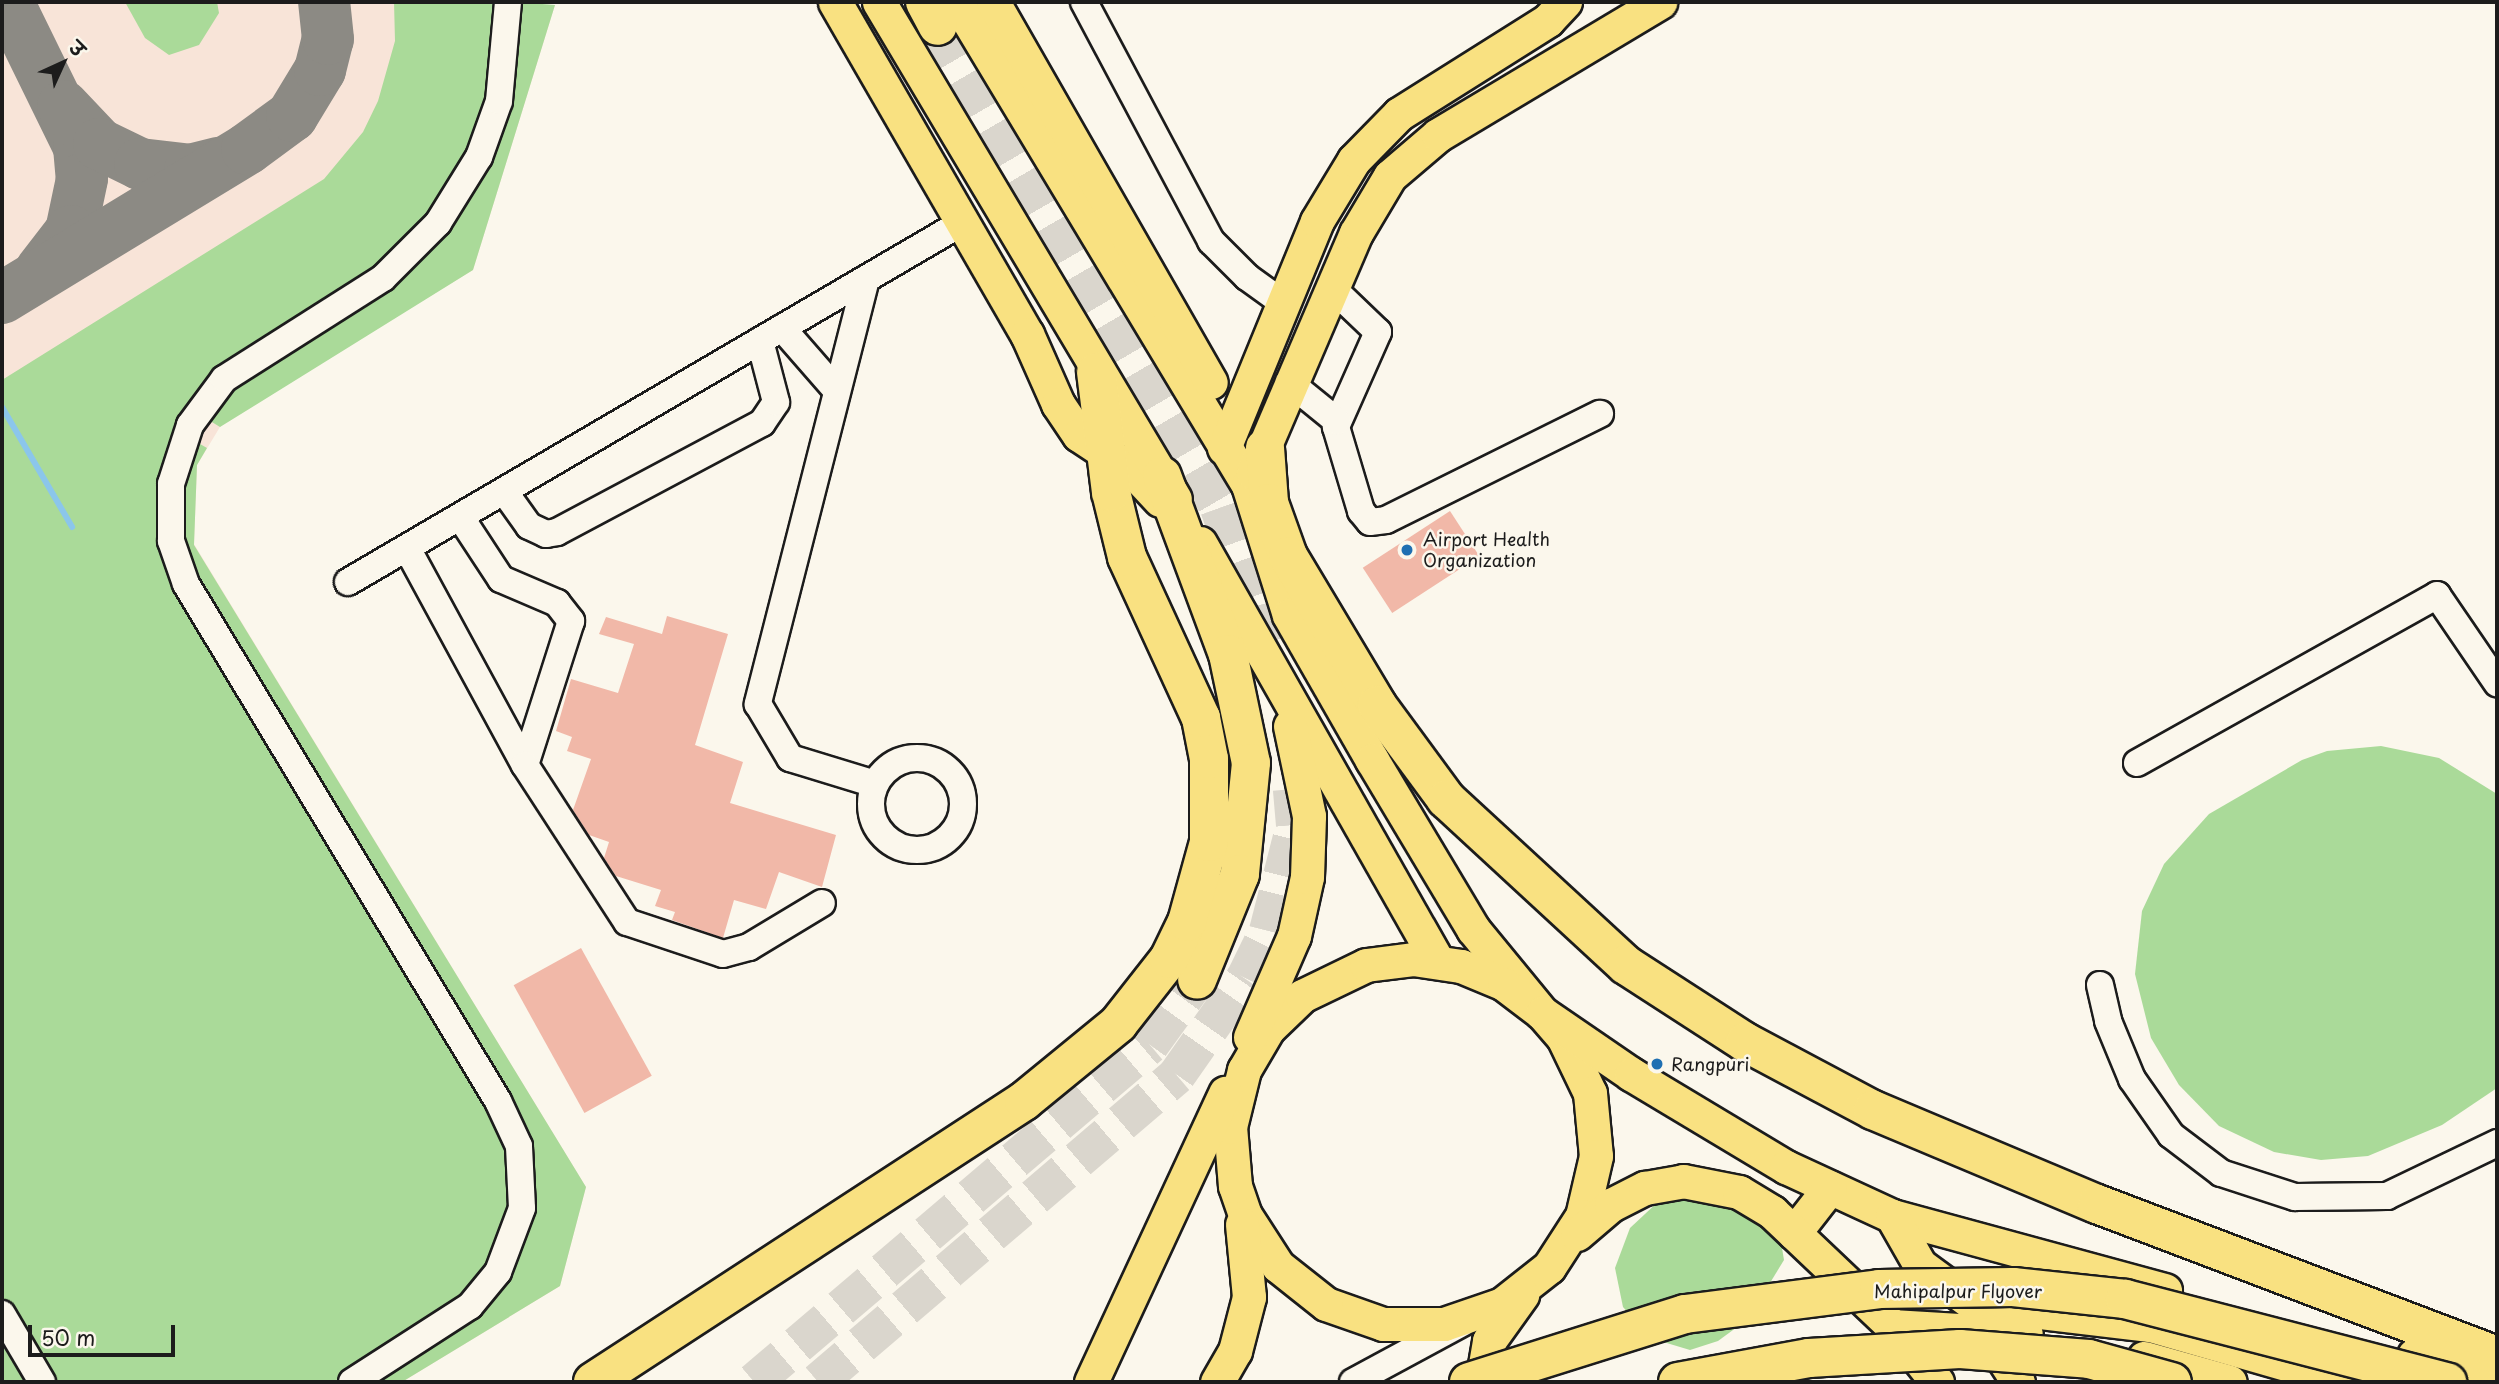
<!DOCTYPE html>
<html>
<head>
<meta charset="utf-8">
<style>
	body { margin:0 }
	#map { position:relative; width:2499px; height:1384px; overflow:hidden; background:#fbf7ec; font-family:"Playpen Sans","Playpen Sans Deva",sans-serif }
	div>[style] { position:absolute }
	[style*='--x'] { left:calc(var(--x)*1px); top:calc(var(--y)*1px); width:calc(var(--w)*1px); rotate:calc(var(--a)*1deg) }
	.built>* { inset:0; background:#f8e4d8 }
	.green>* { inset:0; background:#aada99 }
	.stream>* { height:6px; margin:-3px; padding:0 3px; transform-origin:3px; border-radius:3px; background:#8bc6eb }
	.taxiway>* { height:52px; margin:-26px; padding:0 26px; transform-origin:26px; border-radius:26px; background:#8c8a84 }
	.building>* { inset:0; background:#f1b8a8; transform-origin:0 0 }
	.highway-tunnel>* { height:38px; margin-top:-19px; transform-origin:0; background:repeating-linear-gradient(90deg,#dad6cd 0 38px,transparent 0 57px) }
	.roads { filter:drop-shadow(2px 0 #1c1c1c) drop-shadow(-2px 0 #1c1c1c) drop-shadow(0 2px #1c1c1c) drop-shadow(0 -2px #1c1c1c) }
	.minor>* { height:26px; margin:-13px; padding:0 13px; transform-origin:13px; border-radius:13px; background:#fbf7ec }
	.minor>.ring { margin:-13px; padding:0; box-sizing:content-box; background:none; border:26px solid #fbf7ec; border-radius:50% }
	.major>* { height:33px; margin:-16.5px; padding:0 16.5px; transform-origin:16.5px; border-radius:16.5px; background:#f9e181 }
	.highway>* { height:38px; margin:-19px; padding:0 19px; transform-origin:19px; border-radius:19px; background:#f9e181 }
	.bridges { filter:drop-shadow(2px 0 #1c1c1c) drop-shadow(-2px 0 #1c1c1c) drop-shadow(0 2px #1c1c1c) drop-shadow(0 -2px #1c1c1c) }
	.highway-bridge>* { height:38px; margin:-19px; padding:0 19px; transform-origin:19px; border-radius:19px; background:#f9e181 }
	.dots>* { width:19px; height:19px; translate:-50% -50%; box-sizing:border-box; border:4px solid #fbf7ec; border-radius:50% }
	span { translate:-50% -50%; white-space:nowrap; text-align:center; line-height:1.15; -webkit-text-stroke:5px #fbf7ec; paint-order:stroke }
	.poi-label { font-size:18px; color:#1c1c1c }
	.left { translate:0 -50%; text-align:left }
	.street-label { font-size:18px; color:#1c1c1c }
	.frame { position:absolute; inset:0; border:4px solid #1c1c1c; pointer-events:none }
	.north { position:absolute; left:28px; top:28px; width:70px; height:70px; -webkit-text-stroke:5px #fbf7ec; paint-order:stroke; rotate:45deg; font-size:19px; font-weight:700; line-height:28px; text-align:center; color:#1c1c1c }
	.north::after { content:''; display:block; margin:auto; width:24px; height:32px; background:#1c1c1c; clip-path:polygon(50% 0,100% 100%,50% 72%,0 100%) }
	.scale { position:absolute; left:28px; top:1325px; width:147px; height:32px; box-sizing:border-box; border:4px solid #1c1c1c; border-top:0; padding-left:9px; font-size:21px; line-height:24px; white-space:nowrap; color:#1c1c1c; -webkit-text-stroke:5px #fbf7ec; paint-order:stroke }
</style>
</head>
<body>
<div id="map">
	<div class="built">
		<i style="clip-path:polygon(2px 2px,555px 5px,473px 270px,223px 422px,197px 465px,194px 544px,586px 1187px,560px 1286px,402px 1382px,2px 1382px)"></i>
	</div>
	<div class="green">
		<i style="clip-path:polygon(125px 2px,217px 2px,219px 13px,199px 45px,169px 55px,145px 38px)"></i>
		<i style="clip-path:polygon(394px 2px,498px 2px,497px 58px,478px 135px,440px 204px,399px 252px,187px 408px,167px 451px,159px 524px,505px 1134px,513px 1185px,504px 1239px,474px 1287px,408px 1337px,333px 1382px,51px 1382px,2px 1300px,2px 380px,324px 179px,363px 132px,378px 101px,395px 41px)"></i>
		<i style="clip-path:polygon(517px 2px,555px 5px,473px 270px,220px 427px,207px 419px,233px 386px,375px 296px,511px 89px)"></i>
		<i style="clip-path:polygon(193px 440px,207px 448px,197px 465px,194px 545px,586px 1187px,560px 1286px,402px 1382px,369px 1382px,497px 1292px,518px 1259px,533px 1202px,530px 1149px,208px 603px,182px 541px,181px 486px)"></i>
		<i style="clip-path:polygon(2381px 746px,2439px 758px,2497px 794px,2497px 1088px,2442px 1125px,2368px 1156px,2321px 1160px,2274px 1152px,2219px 1126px,2179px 1085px,2151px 1038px,2135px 974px,2142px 911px,2164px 864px,2209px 814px,2302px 760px,2327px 751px)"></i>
		<i style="clip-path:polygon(1716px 1191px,1780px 1236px,1784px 1260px,1748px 1319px,1718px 1341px,1690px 1350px,1650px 1338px,1623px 1307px,1615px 1268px,1630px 1228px,1660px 1200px)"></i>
		<i style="clip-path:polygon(2px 1327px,35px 1382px,2px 1382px)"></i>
	</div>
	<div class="stream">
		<i style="--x:2;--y:407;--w:139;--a:59.7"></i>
	</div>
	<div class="taxiway">
		<i style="--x:8;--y:2;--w:161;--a:63.9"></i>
		<i style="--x:79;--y:147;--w:32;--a:85"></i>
		<i style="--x:82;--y:179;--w:53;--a:101.9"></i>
		<i style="--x:71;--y:231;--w:49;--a:127.6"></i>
		<i style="--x:63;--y:106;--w:52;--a:46.5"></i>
		<i style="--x:99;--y:144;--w:46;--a:26"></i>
		<i style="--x:140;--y:164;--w:50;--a:6.8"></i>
		<i style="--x:190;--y:170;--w:30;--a:-14"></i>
		<i style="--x:2;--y:298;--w:287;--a:-31.3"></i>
		<i style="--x:247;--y:149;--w:56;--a:-36.3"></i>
		<i style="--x:292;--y:116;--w:54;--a:-58.7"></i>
		<i style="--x:320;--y:70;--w:32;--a:-76"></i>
		<i style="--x:328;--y:39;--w:37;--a:-96"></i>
	</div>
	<div class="building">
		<i style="left:1450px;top:511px;width:54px;height:104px;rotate:57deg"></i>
		<i style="clip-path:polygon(667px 616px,728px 634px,695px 745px,743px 762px,730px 803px,836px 835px,822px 887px,779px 872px,766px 909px,734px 900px,723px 938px,672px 920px,675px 912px,655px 906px,661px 890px,616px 876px,604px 858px,609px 842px,589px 835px,573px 810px,591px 759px,567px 751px,572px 737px,556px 731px,571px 679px,618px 693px,634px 644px,599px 634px,606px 617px,662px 634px)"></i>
		<i style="left:581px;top:948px;width:146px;height:77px;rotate:61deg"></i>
	</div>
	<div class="highway-tunnel">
		<i style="--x:938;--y:26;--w:558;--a:59.76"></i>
		<i style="--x:1219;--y:508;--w:104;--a:70.3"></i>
		<i style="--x:1254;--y:606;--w:50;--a:77.3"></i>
		<i style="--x:754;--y:1382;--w:520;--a:-40.4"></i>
		<i style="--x:1150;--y:1045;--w:80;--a:-54.1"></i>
		<i style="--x:818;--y:1382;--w:472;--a:-40.5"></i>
		<i style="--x:1177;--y:1075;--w:118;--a:-55"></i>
		<i style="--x:1245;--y:978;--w:52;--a:-63.9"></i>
		<i style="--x:1268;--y:931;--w:109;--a:-75.7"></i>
		<i style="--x:1295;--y:825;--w:36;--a:-95"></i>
	</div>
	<div class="roads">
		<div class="minor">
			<i style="--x:1084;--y:2;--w:271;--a:62"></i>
			<i style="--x:1211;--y:241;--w:51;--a:45"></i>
			<i style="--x:1247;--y:277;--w:44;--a:35.8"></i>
			<i style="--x:866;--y:279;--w:439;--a:104.3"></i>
			<i style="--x:758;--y:704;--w:63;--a:59.3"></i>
			<i style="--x:790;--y:758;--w:89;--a:17"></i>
			<i style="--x:1331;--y:287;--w:65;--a:43.8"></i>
			<i style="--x:1378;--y:332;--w:104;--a:113.9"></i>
			<i style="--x:1336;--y:427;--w:88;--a:73.4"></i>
			<i style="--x:1361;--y:511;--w:14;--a:51"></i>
			<i style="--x:1370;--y:522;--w:16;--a:-7"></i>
			<i style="--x:1386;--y:520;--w:239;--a:-26.4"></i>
			<i style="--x:782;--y:328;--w:82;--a:48.9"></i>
			<i style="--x:1289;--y:382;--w:62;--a:39.1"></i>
			<i style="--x:504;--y:491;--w:43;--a:54.5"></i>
			<i style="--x:529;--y:526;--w:19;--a:25"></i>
			<i style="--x:546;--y:534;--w:11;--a:-10"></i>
			<i style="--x:557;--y:532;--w:232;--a:-28"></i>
			<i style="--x:762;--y:423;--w:25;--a:-56"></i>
			<i style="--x:776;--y:402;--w:63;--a:-104.7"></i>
			<i style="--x:461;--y:518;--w:73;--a:56.7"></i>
			<i style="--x:501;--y:579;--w:61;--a:23.2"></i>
			<i style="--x:557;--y:603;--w:23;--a:52"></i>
			<i style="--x:571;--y:621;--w:151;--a:107.7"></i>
			<i style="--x:407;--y:548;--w:247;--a:61.5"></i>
			<i style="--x:525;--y:765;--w:187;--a:57"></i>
			<i style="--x:627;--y:922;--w:101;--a:18.4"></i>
			<i style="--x:723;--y:954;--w:27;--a:-15"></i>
			<i style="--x:749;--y:947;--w:85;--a:-31.1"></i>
			<i style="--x:348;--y:582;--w:713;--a:-30.34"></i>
			<i class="ring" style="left:871px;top:758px;width:66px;height:66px"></i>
			<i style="--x:2137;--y:763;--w:344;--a:-29.2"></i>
			<i style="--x:2437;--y:595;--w:107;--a:55.7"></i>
			<i style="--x:2100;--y:985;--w:37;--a:77"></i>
			<i style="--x:2108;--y:1021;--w:63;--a:67.5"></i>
			<i style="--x:2132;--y:1079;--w:68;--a:55.1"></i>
			<i style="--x:2171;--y:1135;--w:63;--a:37.2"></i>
			<i style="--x:2221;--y:1173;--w:78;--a:18"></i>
			<i style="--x:2295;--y:1197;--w:92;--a:-0.6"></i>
			<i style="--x:2387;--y:1196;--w:122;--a:-25.7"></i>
			<i style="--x:2;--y:1314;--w:79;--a:59.5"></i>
			<i style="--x:352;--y:1382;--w:140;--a:-32.8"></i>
			<i style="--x:470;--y:1306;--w:44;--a:-50.5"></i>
			<i style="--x:498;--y:1272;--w:68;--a:-69.4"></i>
			<i style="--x:522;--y:1208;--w:62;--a:-92.8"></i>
			<i style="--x:519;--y:1146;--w:50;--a:-115"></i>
			<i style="--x:498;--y:1101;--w:604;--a:-121.11"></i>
			<i style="--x:186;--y:584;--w:46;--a:-109.2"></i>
			<i style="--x:171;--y:541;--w:57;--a:-90"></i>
			<i style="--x:171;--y:484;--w:62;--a:-72.1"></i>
			<i style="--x:190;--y:425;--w:57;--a:-53.5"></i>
			<i style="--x:224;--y:379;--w:188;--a:-32.4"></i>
			<i style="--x:383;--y:278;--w:78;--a:-45"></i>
			<i style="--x:438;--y:223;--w:78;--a:-58.2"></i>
			<i style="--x:479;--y:157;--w:59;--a:-70.3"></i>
			<i style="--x:499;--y:101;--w:99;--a:-84.8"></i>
			<i style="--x:1353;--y:1382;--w:124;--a:-28.4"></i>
		</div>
		<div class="major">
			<i style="--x:835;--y:2;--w:384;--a:60"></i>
			<i style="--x:1027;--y:334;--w:77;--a:66.1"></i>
			<i style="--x:1058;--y:404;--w:37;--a:56"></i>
			<i style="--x:1079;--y:435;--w:64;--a:33.4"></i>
			<i style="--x:1132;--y:470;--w:41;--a:47"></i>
			<i style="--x:879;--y:2;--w:578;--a:59.22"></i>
			<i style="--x:957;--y:2;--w:564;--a:58.93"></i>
			<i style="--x:1248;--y:485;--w:136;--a:72.5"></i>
			<i style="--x:1289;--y:615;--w:167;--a:60.2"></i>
			<i style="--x:1372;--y:760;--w:197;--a:59.1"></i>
			<i style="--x:1473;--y:929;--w:109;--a:50.6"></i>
			<i style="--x:1542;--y:1013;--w:32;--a:49"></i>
			<i style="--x:1563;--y:1037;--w:62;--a:64.3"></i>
			<i style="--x:1590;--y:1093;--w:63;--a:84.6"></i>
			<i style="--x:1596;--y:1156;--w:62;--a:103.1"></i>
			<i style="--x:1582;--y:1216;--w:61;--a:122.9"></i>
			<i style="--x:1549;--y:1267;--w:60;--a:141.8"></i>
			<i style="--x:1502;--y:1304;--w:61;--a:161"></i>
			<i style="--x:1444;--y:1324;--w:61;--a:180"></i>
			<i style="--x:1383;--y:1324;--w:60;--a:-160.7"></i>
			<i style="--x:1326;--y:1304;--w:61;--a:-141.6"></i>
			<i style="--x:1278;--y:1266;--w:61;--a:-122.9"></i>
			<i style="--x:1245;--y:1215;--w:31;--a:-109"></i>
			<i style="--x:1235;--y:1186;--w:59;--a:-94.8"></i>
			<i style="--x:1230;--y:1127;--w:59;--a:-76.2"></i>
			<i style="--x:1244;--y:1070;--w:48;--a:-59.7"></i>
			<i style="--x:1268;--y:1029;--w:47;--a:-44.1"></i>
			<i style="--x:1302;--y:996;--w:71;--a:-25.8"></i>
			<i style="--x:1366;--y:965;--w:47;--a:-7.3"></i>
			<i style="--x:1413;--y:959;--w:49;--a:8.3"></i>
			<i style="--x:1461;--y:966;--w:47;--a:22.7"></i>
			<i style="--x:1504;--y:984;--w:48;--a:37.3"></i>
			<i style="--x:1542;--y:1013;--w:108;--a:34.4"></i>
			<i style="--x:1631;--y:1074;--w:181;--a:31"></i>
			<i style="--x:1786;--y:1167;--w:117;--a:24.8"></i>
			<i style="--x:1892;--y:1216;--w:283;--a:15.2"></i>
			<i style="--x:993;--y:2;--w:438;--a:60.2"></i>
			<i style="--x:1224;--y:448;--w:245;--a:-67.7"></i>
			<i style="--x:1317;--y:221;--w:71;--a:-58.8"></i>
			<i style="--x:1354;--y:160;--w:64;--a:-45.6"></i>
			<i style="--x:1399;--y:114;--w:176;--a:-32.2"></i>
			<i style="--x:1548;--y:20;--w:25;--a:-47"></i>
			<i style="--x:1253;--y:473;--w:261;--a:-66.8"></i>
			<i style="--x:1356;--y:233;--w:66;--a:-59.2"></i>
			<i style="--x:1390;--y:176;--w:63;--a:-40.5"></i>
			<i style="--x:1438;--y:135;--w:259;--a:-30.9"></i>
			<i style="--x:1200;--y:543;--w:481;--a:60.4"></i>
			<i style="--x:1250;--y:1037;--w:110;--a:-66.5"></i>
			<i style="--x:1294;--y:936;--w:60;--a:-77.6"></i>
			<i style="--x:1307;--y:877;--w:61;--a:-88.1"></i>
			<i style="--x:1309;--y:816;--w:92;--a:-101.9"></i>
			<i style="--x:1892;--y:1216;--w:56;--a:60.3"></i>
			<i style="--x:1920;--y:1265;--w:66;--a:36.3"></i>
			<i style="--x:1973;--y:1304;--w:178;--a:6.8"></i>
			<i style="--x:2150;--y:1325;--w:207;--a:16"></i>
			<i style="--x:1794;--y:1233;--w:58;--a:-52"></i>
			<i style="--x:1577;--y:1234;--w:45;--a:-40.5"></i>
			<i style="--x:1611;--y:1205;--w:38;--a:-27"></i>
			<i style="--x:1645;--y:1188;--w:39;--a:-10"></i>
			<i style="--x:1683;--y:1181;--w:57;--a:11.1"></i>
			<i style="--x:1739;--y:1192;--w:39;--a:31"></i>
			<i style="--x:1772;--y:1212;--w:166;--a:43.5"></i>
			<i style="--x:1892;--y:1326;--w:72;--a:51.2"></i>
			<i style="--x:1892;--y:1326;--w:134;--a:3.4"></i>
			<i style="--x:1987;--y:1334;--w:57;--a:57.1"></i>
			<i style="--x:2414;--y:1355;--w:86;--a:14.8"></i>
			<i style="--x:2144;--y:1358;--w:89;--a:15.6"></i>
			<i style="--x:1091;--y:1382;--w:319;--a:-65.1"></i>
			<i style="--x:1217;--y:1382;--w:36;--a:-60"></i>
			<i style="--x:1235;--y:1351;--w:56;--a:-75.5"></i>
			<i style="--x:1249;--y:1297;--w:73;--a:-95.5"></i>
			<i style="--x:1482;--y:1382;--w:42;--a:-80.3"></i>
			<i style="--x:1489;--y:1341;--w:57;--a:-54.3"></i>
		</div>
		<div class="highway">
			<i style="--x:925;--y:2;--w:27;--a:62"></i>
			<i style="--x:1265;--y:448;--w:55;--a:85.8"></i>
			<i style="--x:1269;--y:503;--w:56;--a:70.3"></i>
			<i style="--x:1288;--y:556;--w:174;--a:59.1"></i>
			<i style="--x:1377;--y:705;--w:117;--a:53.7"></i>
			<i style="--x:1446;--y:799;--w:245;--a:42.7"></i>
			<i style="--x:1626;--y:965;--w:142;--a:32.9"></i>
			<i style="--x:1745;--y:1042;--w:145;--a:28"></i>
			<i style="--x:1873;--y:1110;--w:243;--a:22.8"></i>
			<i style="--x:2097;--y:1204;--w:428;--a:20.8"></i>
			<i style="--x:1162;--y:476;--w:190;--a:69.7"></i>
			<i style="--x:1228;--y:654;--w:111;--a:78.1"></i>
			<i style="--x:1251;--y:763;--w:112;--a:95.7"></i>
			<i style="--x:1240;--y:874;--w:114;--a:112.1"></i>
			<i style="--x:593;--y:1382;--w:515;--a:-33.1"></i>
			<i style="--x:1024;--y:1101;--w:122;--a:-39.3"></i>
			<i style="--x:1118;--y:1024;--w:83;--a:-51.9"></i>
			<i style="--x:1169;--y:959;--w:41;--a:-64.1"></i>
			<i style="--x:1187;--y:922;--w:83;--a:-74.6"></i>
			<i style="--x:1209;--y:842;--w:83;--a:-90"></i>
			<i style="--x:1209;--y:759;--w:42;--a:-101"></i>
			<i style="--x:1201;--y:718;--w:177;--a:-114.7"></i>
			<i style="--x:1127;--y:557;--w:67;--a:-103.8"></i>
			<i style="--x:1111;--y:492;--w:121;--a:-97.1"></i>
		</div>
	</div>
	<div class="bridges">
		<div class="highway-bridge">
			<i style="--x:1469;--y:1382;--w:226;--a:-17.5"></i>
			<i style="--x:1685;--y:1314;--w:196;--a:-7.3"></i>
			<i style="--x:1879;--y:1289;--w:134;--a:-0.9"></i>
			<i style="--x:2013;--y:1287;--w:113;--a:6.1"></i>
			<i style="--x:2125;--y:1299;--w:333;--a:14.5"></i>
			<i style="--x:1678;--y:1382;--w:133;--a:-10.4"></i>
			<i style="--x:1809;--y:1358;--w:151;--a:-3.4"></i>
			<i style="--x:1960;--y:1349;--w:129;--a:4.4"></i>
			<i style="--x:2089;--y:1359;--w:86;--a:15.5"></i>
		</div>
	</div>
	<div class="dots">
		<i style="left:1407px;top:550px;background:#1f6fb2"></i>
		<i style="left:1657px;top:1064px;background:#1f6fb2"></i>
	</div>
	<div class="poi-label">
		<span class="left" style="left:1423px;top:550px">Airport Health<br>Organization</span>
		<span class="left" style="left:1671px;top:1064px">Rangpuri</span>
	</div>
	<div class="street-label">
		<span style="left:1958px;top:1291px">Mahipalpur Flyover</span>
	</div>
	<div class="frame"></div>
	<div class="north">उ</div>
	<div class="scale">50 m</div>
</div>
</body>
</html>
